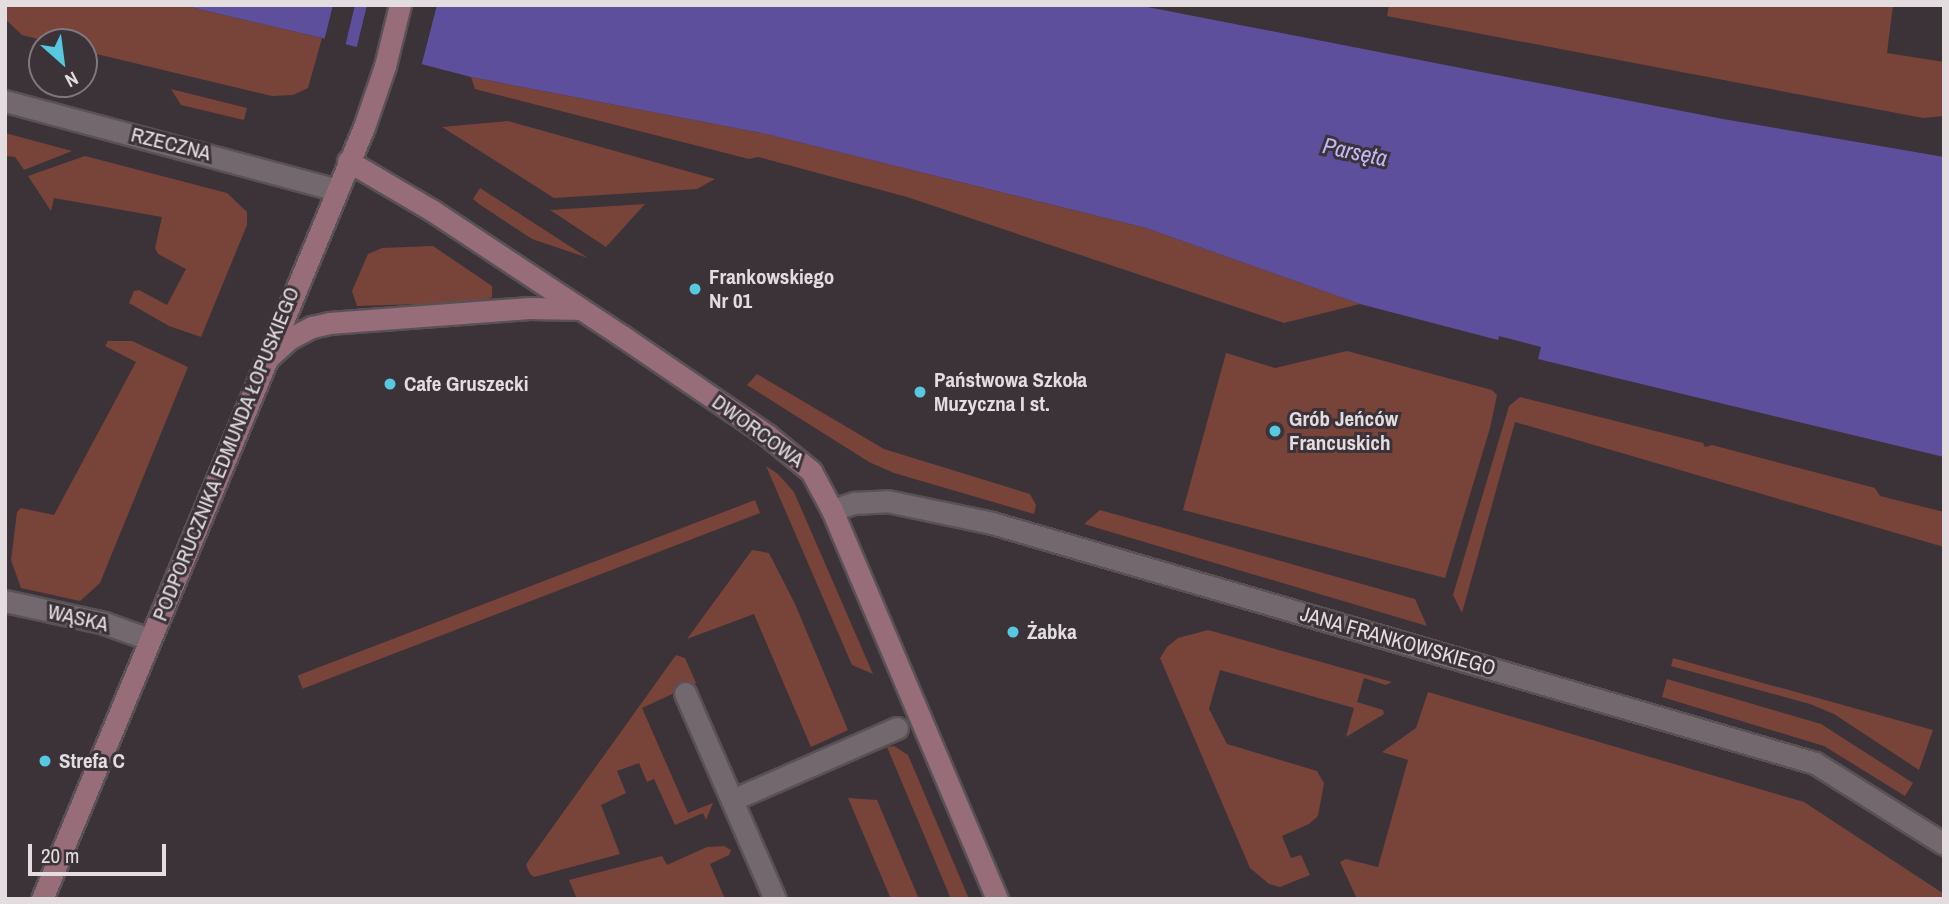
<!DOCTYPE html>
<html>
<head>
<meta charset="utf-8">
<style>
	body { margin:0 }
	#map { position:relative; width:1949px; height:904px; overflow:hidden; background:#3c3339; font-family:"Archivo Narrow",sans-serif }
	div>[style] { position:absolute }
	[style*='--x'] { left:calc(var(--x)*1px); top:calc(var(--y)*1px); width:calc(var(--w)*1px); rotate:calc(var(--a)*1deg) }
	.green>* { inset:0; background:#784338; transform-origin:0 0 }
	.water>* { inset:0; background:#5e4f9d }
	.pier>* { inset:0; background:#3c3339 }
	.roads { filter:drop-shadow(2px 0 #595156) drop-shadow(-2px 0 #595156) drop-shadow(0 2px #595156) drop-shadow(0 -2px #595156) }
	.street>* { height:21px; margin:-10.5px; padding:0 10.5px; transform-origin:10.5px; border-radius:10.5px; background:#72686e }
	.secondary>* { height:21px; margin:-10.5px; padding:0 10.5px; transform-origin:10.5px; border-radius:10.5px; background:#976d7a }
	.dots>* { width:19px; height:19px; translate:-50% -50%; box-sizing:border-box; border:4px solid #3c3339; border-radius:50% }
	span { translate:-50% -50%; white-space:nowrap; text-align:center; line-height:1.15; -webkit-text-stroke:6px #3c3339; paint-order:stroke }
	.street-label { font-size:21px; color:#e3dde0 }
	.poi-label { font-size:21px; color:#e3dde0; font-weight:700 }
	.left { translate:0 -50%; text-align:left }
	.water-label { font-size:23px; color:#c0b8f9; font-style:italic }
	.frame { position:absolute; inset:0; border:7px solid #e3dde0; pointer-events:none }
	.north { position:absolute; left:28px; top:28px; width:70px; height:70px; box-sizing:border-box; background:#3c3339; border:2px solid #7f777c; border-radius:50%; rotate:152deg; font-size:19px; font-weight:700; line-height:28px; text-align:center; color:#e3dde0 }
	.north::after { content:''; display:block; margin:auto; width:24px; height:32px; background:#56c9e1; clip-path:polygon(50% 0,100% 100%,50% 72%,0 100%) }
	.scale { position:absolute; left:28px; top:844px; width:138px; height:32px; box-sizing:border-box; border:4px solid #e3dde0; border-top:0; padding-left:9px; font-size:21px; line-height:24px; white-space:nowrap; color:#e3dde0; -webkit-text-stroke:5px #3c3339; paint-order:stroke }
</style>
</head>
<body>
<div id="map">
	<div class="green">
		<i style="clip-path:polygon(5px 5px,182px 5px,322px 38px,308px 88px,293px 95px,272px 96px,84px 51px,84px 42px,50px 42px,22px 35px,5px 19px)"></i>
		<i style="clip-path:polygon(1389px 5px,1893px 5px,1887px 53px,1944px 62px,1944px 116px,1923px 118px,1387px 16px)"></i>
		<i style="clip-path:polygon(471px 77px,766px 134px,1146px 228px,1360px 304px,1284px 323px,907px 197px,758px 157px,749px 159px,475px 89px)"></i>
		<i style="clip-path:polygon(171px 89px,247px 108px,244px 120px,181px 105px)"></i>
		<i style="clip-path:polygon(508px 121px,715px 179px,697px 189px,554px 198px,442px 127px)"></i>
		<i style="clip-path:polygon(5px 133px,72px 151px,24px 170px,15px 157px,5px 156px)"></i>
		<i style="clip-path:polygon(85px 156px,227px 193px,247px 212px,247px 225px,201px 337px,169px 326px,129px 303px,134px 291px,139px 290px,167px 305px,186px 269px,158px 254px,155px 248px,162px 217px,54px 198px,51px 211px,28px 176px)"></i>
		<i style="clip-path:polygon(480px 188px,588px 258px,532px 239px,479px 204px,473px 199px)"></i>
		<i style="clip-path:polygon(645px 204px,606px 247px,550px 210px)"></i>
		<i style="clip-path:polygon(433px 246px,492px 286px,492px 297px,484px 302px,357px 306px,352px 291px,368px 254px,382px 248px)"></i>
		<i style="clip-path:polygon(108px 341px,132px 341px,188px 367px,100px 583px,80px 601px,21px 588px,11px 560px,17px 512px,21px 508px,54px 515px,136px 362px,105px 346px)"></i>
		<i style="clip-path:polygon(1347px 351px,1492px 390px,1497px 395px,1490px 428px,1445px 578px,1183px 510px,1226px 353px,1275px 368px)"></i>
		<i style="clip-path:polygon(757px 374px,884px 449px,1030px 494px,1036px 505px,1034px 514px,894px 473px,869px 462px,747px 385px)"></i>
		<i style="clip-path:polygon(1520px 397px,1703px 443px,1705px 447px,1712px 445px,1875px 488px,1880px 496px,1944px 512px,1944px 547px,1515px 422px,1462px 613px,1453px 595px,1509px 406px)"></i>
		<i style="clip-path:polygon(766px 466px,778px 474px,794px 492px,873px 674px,852px 665px)"></i>
		<i style="left:755px;top:500px;width:14px;height:490px;rotate:69deg"></i>
		<i style="clip-path:polygon(1100px 510px,1415px 599px,1427px 626px,1084px 524px)"></i>
		<i style="clip-path:polygon(752px 550px,769px 553px,795px 604px,848px 730px,811px 747px,754px 614px,687px 639px)"></i>
		<i style="clip-path:polygon(1208px 630px,1392px 682px,1386px 685px,1364px 678px,1357px 702px,1383px 710px,1384px 714px,1346px 737px,1354px 708px,1220px 670px,1209px 709px,1227px 744px,1317px 771px,1324px 783px,1318px 816px,1309px 824px,1282px 836px,1291px 858px,1301px 855px,1310px 875px,1280px 887px,1269px 884px,1250px 868px,1160px 658px,1167px 647px,1178px 638px)"></i>
		<i style="clip-path:polygon(676px 655px,685px 658px,696px 683px,642px 708px,688px 813px,713px 803px,706px 820px,703px 813px,675px 825px,654px 779px,647px 782px,639px 763px,617px 771px,626px 793px,601px 805px,620px 854px,534px 877px,530px 874px,526px 865px,529px 860px)"></i>
		<i style="clip-path:polygon(1673px 658px,1933px 730px,1919px 770px,1834px 714px,1810px 704px,1671px 666px)"></i>
		<i style="clip-path:polygon(1667px 679px,1821px 724px,1913px 783px,1905px 796px,1824px 746px,1662px 697px)"></i>
		<i style="clip-path:polygon(1428px 692px,1804px 802px,1944px 894px,1944px 899px,1357px 899px,1340px 862px,1346px 859px,1378px 867px,1408px 760px,1382px 752px,1416px 728px)"></i>
		<i style="clip-path:polygon(894px 746px,908px 755px,969px 899px,951px 899px,887px 747px)"></i>
		<i style="clip-path:polygon(848px 798px,877px 800px,919px 899px,891px 899px)"></i>
		<i style="clip-path:polygon(724px 846px,731px 850px,729px 855px,710px 864px,725px 899px,577px 899px,569px 880px,662px 856px,667px 865px,707px 847px)"></i>
	</div>
	<div class="water">
		<i style="clip-path:polygon(182px 5px,1137px 5px,1723px 119px,1944px 157px,1944px 457px,1538px 359px,1541px 347px,1499px 336px,1498px 340px,1360px 304px,1146px 228px,766px 134px,471px 77px,322px 38px)"></i>
	</div>
	<div class="pier">
		<i style="clip-path:polygon(333px 5px,355px 5px,345px 47px,324px 41px)"></i>
		<i style="clip-path:polygon(367px 5px,437px 5px,421px 67px,356px 50px)"></i>
	</div>
	<div class="roads">
		<div class="street">
			<i style="--x:5;--y:101;--w:343;--a:15"></i>
			<i style="--x:832;--y:510;--w:23;--a:-18"></i>
			<i style="--x:854;--y:503;--w:33;--a:-3"></i>
			<i style="--x:887;--y:501;--w:107;--a:11.8"></i>
			<i style="--x:992;--y:523;--w:857;--a:16.26"></i>
			<i style="--x:1815;--y:763;--w:152;--a:32.1"></i>
			<i style="--x:5;--y:601;--w:101;--a:12.5"></i>
			<i style="--x:104;--y:623;--w:48;--a:19.6"></i>
			<i style="--x:685;--y:693;--w:225;--a:66.4"></i>
			<i style="--x:732;--y:800;--w:180;--a:-23.6"></i>
		</div>
		<div class="secondary">
			<i style="--x:348;--y:161;--w:99;--a:30.5"></i>
			<i style="--x:433;--y:211;--w:227;--a:33.5"></i>
			<i style="--x:622;--y:336;--w:176;--a:34.3"></i>
			<i style="--x:767;--y:435;--w:57;--a:39.3"></i>
			<i style="--x:811;--y:471;--w:44;--a:61.7"></i>
			<i style="--x:832;--y:510;--w:423;--a:67"></i>
			<i style="--x:268;--y:358;--w:28;--a:-42"></i>
			<i style="--x:289;--y:339;--w:26;--a:-28"></i>
			<i style="--x:312;--y:327;--w:17;--a:-13"></i>
			<i style="--x:329;--y:323;--w:201;--a:-4.3"></i>
			<i style="--x:529;--y:308;--w:52;--a:1.1"></i>
			<i style="--x:42;--y:899;--w:836;--a:-67.36"></i>
			<i style="--x:364;--y:127;--w:65;--a:-71"></i>
			<i style="--x:385;--y:66;--w:63;--a:-76.2"></i>
		</div>
	</div>
	<div class="dots">
		<i style="left:695px;top:289px;background:#56c9e1"></i>
		<i style="left:390px;top:384px;background:#56c9e1"></i>
		<i style="left:920px;top:392px;background:#56c9e1"></i>
		<i style="left:1275px;top:431px;background:#56c9e1"></i>
		<i style="left:1013px;top:632px;background:#56c9e1"></i>
		<i style="left:45px;top:761px;background:#56c9e1"></i>
	</div>
	<div class="street-label">
		<span style="left:171px;top:144px;rotate:14deg">RZECZNA</span>
		<span style="left:758px;top:431px;rotate:36deg">DWORCOWA</span>
		<span style="left:226px;top:454px;rotate:-68deg">PODPORUCZNIKA EDMUNDA ŁOPUSKIEGO</span>
		<span style="left:78px;top:618px;rotate:13deg">WĄSKA</span>
		<span style="left:1398px;top:641px;rotate:16deg">JANA FRANKOWSKIEGO</span>
	</div>
	<div class="poi-label">
		<span class="left" style="left:709px;top:289px">Frankowskiego<br>Nr 01</span>
		<span class="left" style="left:934px;top:392px">Państwowa Szkoła<br>Muzyczna I st.</span>
		<span class="left" style="left:404px;top:384px">Cafe Gruszecki</span>
		<span class="left" style="left:1289px;top:431px">Grób Jeńców<br>Francuskich</span>
		<span class="left" style="left:1027px;top:632px">Żabka</span>
		<span class="left" style="left:59px;top:761px">Strefa C</span>
	</div>
	<div class="water-label">
		<span style="left:1355px;top:152px;rotate:12deg">Parsęta</span>
	</div>
	<div class="frame"></div>
	<div class="north">N</div>
	<div class="scale">20 m</div>
</div>
</body>
</html>
